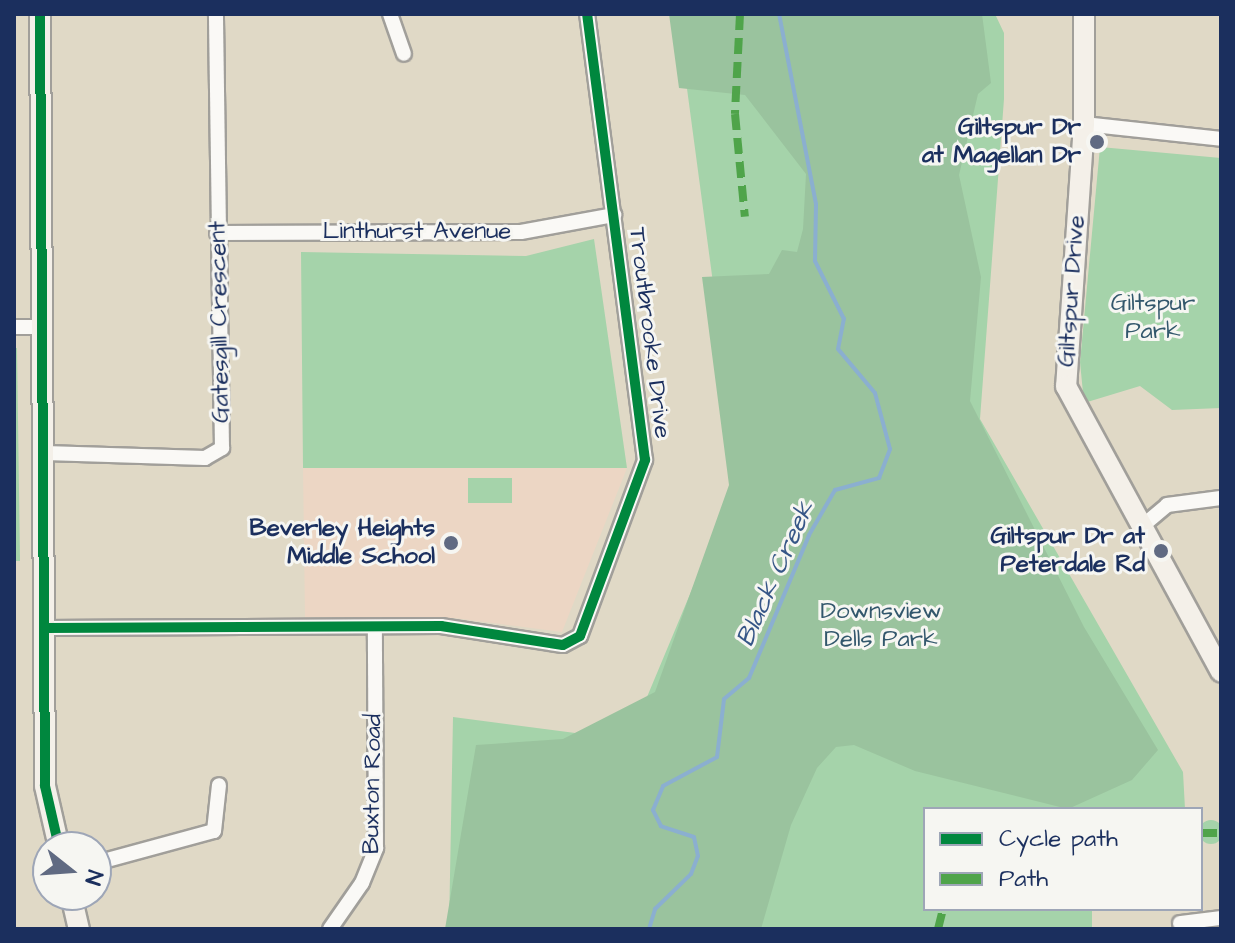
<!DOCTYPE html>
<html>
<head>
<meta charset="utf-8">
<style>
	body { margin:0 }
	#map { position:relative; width:1235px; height:943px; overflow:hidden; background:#e0d9c6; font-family:"Architects Daughter",sans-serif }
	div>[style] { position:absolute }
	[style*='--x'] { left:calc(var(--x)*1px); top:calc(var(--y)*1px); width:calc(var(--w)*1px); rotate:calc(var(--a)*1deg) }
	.built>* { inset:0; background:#ecd6c4 }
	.green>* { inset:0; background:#a5d3aa; transform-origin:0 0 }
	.round { border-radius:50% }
	.forest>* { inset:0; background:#9ac39e }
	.stream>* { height:4px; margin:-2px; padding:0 2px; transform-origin:2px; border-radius:2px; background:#8bafd0 }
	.roads { filter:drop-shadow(2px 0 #a19f9a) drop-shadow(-2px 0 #a19f9a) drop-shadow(0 2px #a19f9a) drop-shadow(0 -2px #a19f9a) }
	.street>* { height:14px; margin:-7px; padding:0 7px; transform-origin:7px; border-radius:7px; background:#faf9f6 }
	.secondary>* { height:20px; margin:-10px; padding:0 10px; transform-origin:10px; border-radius:10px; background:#f4f0e9 }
	.quiet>* { height:8px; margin-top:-4px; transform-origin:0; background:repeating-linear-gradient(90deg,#4fa44a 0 16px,transparent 0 24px) }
	.cycleway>* { height:10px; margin:-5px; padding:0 5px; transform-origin:5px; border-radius:5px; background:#00873e }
	.dots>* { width:22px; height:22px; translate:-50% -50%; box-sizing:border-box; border:4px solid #f6f6f2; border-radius:50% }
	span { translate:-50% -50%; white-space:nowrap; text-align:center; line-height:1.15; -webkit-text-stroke:6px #f6f6f2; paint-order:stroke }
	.poi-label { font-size:24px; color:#1b2f5e; font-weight:700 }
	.right { translate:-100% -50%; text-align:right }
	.street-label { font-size:24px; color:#1b2f5e }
	.park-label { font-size:24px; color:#32576c }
	.water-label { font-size:26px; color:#365687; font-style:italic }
	.frame { position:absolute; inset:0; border:16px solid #1b2f5e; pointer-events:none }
	.legend { position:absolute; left:923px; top:807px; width:280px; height:104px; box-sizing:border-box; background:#f6f6f2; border:2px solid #9ea6b7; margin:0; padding:10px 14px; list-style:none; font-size:24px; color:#1b2f5e }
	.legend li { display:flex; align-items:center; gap:16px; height:40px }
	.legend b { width:40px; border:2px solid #9ea6b7 }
	.north { position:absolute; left:32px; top:831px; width:80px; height:80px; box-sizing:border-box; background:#f6f6f2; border:2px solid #9ea6b7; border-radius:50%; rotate:107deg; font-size:22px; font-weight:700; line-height:32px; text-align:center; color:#1b2f5e }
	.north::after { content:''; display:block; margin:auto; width:28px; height:36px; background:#606a82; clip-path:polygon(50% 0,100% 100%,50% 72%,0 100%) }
</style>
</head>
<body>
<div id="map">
	<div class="built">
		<i style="clip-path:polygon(303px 468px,627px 468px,562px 632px,455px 618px,305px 617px)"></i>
	</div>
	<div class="green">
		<i style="clip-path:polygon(677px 14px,995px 14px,1004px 33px,1004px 99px,980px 419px,1183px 772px,1185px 809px,925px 809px,925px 909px,1092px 909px,1092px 929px,449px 929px,453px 717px,629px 740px,739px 477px)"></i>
		<i style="clip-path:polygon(1100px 147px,1221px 158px,1221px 408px,1172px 410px,1140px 386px,1084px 403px,1080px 362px)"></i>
		<i style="clip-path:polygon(594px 239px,627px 468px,303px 468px,301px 252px,526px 256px)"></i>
		<i style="clip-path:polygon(14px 348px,17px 348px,20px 561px,14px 561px)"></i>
		<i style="left:468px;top:478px;width:44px;height:25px"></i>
		<i class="round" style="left:1199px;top:820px;width:24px;height:24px"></i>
	</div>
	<div class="forest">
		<i style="clip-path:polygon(669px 14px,982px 14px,991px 83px,978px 94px,959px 175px,981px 277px,970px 401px,1084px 627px,1158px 750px,1132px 780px,1068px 809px,915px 771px,854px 745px,836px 747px,817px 768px,791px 825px,761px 929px,445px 929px,476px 745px,563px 739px,655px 692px,729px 485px,702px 277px,769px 274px,782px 250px,797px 252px,803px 229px,806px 174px,745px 95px,679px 88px)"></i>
	</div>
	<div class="stream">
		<i style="--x:649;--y:929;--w:21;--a:-73"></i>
		<i style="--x:655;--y:909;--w:50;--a:-44.2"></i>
		<i style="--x:691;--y:874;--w:19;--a:-69"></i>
		<i style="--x:698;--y:856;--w:19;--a:-102"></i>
		<i style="--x:694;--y:837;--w:35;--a:-162"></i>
		<i style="--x:661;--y:826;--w:18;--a:-117"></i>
		<i style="--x:653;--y:810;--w:26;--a:-67"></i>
		<i style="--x:663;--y:786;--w:61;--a:-28.2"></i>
		<i style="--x:717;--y:757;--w:58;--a:-83.1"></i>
		<i style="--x:724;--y:699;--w:33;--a:-40"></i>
		<i style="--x:749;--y:678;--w:155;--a:-67.2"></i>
		<i style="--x:809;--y:535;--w:52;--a:-60"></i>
		<i style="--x:835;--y:490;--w:46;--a:-15.3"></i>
		<i style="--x:879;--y:478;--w:31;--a:-69"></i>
		<i style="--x:890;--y:449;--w:58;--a:-105"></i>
		<i style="--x:875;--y:393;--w:57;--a:-130.1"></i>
		<i style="--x:838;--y:349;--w:31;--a:-79"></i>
		<i style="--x:844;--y:319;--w:65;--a:-116.6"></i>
		<i style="--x:815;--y:261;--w:57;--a:-89"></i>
		<i style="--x:816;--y:204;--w:194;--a:-101"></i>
	</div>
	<div class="roads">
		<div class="street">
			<i style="--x:390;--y:14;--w:42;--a:70.7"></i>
			<i style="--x:1084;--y:124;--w:138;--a:6.2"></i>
			<i style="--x:217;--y:233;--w:304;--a:-0.2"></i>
			<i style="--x:521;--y:232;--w:95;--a:-10.4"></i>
			<i style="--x:14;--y:327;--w:31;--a:0"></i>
			<i style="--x:45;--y:453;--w:160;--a:1.8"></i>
			<i style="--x:205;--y:458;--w:20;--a:-30"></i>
			<i style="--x:222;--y:448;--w:434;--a:-90.8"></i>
			<i style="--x:1140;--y:528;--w:35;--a:-40"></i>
			<i style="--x:1167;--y:505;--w:54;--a:-7.4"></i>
			<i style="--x:45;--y:628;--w:396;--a:-0.3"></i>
			<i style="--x:441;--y:626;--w:123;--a:8.9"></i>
			<i style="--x:563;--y:645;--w:19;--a:-28"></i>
			<i style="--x:580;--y:636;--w:188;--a:-69.7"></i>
			<i style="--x:645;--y:460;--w:450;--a:-97.4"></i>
			<i style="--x:96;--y:863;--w:122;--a:-15.2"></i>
			<i style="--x:214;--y:831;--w:46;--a:-83.8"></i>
			<i style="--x:1180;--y:923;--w:41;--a:-7"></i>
			<i style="--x:330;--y:929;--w:56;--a:-55.2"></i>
			<i style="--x:362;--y:883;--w:38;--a:-68"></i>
			<i style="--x:376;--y:848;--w:221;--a:-90.3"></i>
		</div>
		<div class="secondary">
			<i style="--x:40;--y:14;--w:772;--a:89.63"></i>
			<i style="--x:45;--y:786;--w:63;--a:77.1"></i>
			<i style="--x:1084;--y:14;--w:110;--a:90"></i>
			<i style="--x:1084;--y:124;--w:263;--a:93.9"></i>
			<i style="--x:1066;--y:386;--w:325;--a:61.5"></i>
			<i style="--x:71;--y:895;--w:35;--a:77"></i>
		</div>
	</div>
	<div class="quiet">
		<i style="--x:740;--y:14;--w:100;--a:92.9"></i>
		<i style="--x:735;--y:114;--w:103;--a:84.5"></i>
		<i style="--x:1201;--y:833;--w:20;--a:0"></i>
		<i style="--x:938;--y:929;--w:21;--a:-76"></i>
	</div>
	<div class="cycleway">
		<i style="--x:40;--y:14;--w:772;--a:89.63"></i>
		<i style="--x:45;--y:786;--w:63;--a:77.1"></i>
		<i style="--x:45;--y:628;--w:396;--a:-0.3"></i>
		<i style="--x:441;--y:626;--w:123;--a:8.9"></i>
		<i style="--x:563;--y:645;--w:19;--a:-28"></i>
		<i style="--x:580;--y:636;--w:188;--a:-69.7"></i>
		<i style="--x:645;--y:460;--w:450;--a:-97.4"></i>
	</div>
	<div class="dots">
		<i style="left:1097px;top:142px;background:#606a82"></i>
		<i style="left:451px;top:543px;background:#606a82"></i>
		<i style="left:1161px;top:551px;background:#606a82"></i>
	</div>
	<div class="poi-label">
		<span class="right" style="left:1081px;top:142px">Giltspur Dr<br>at Magellan Dr</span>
		<span class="right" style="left:435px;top:543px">Beverley Heights<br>Middle School</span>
		<span class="right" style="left:1145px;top:551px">Giltspur Dr at<br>Peterdale Rd</span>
	</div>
	<div class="street-label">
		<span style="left:417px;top:232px">Linthurst Avenue</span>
		<span style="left:1072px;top:291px;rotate:-86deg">Giltspur Drive</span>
		<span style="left:220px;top:322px;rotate:-91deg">Gatesgill Crescent</span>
		<span style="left:649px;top:333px;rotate:83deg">Troutbrooke Drive</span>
		<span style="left:373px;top:784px;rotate:-89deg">Buxton Road</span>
	</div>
	<div class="park-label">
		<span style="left:1153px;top:318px">Giltspur<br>Park</span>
		<span style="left:881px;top:626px">Downsview<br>Dells Park</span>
	</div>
	<div class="water-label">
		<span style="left:776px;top:574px;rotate:-66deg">Black Creek</span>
	</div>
	<div class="frame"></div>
	<ul class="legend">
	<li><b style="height:10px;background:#00873e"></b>Cycle path</li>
	<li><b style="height:10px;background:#4fa44a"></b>Path</li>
	</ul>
	<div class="north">N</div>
</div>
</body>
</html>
